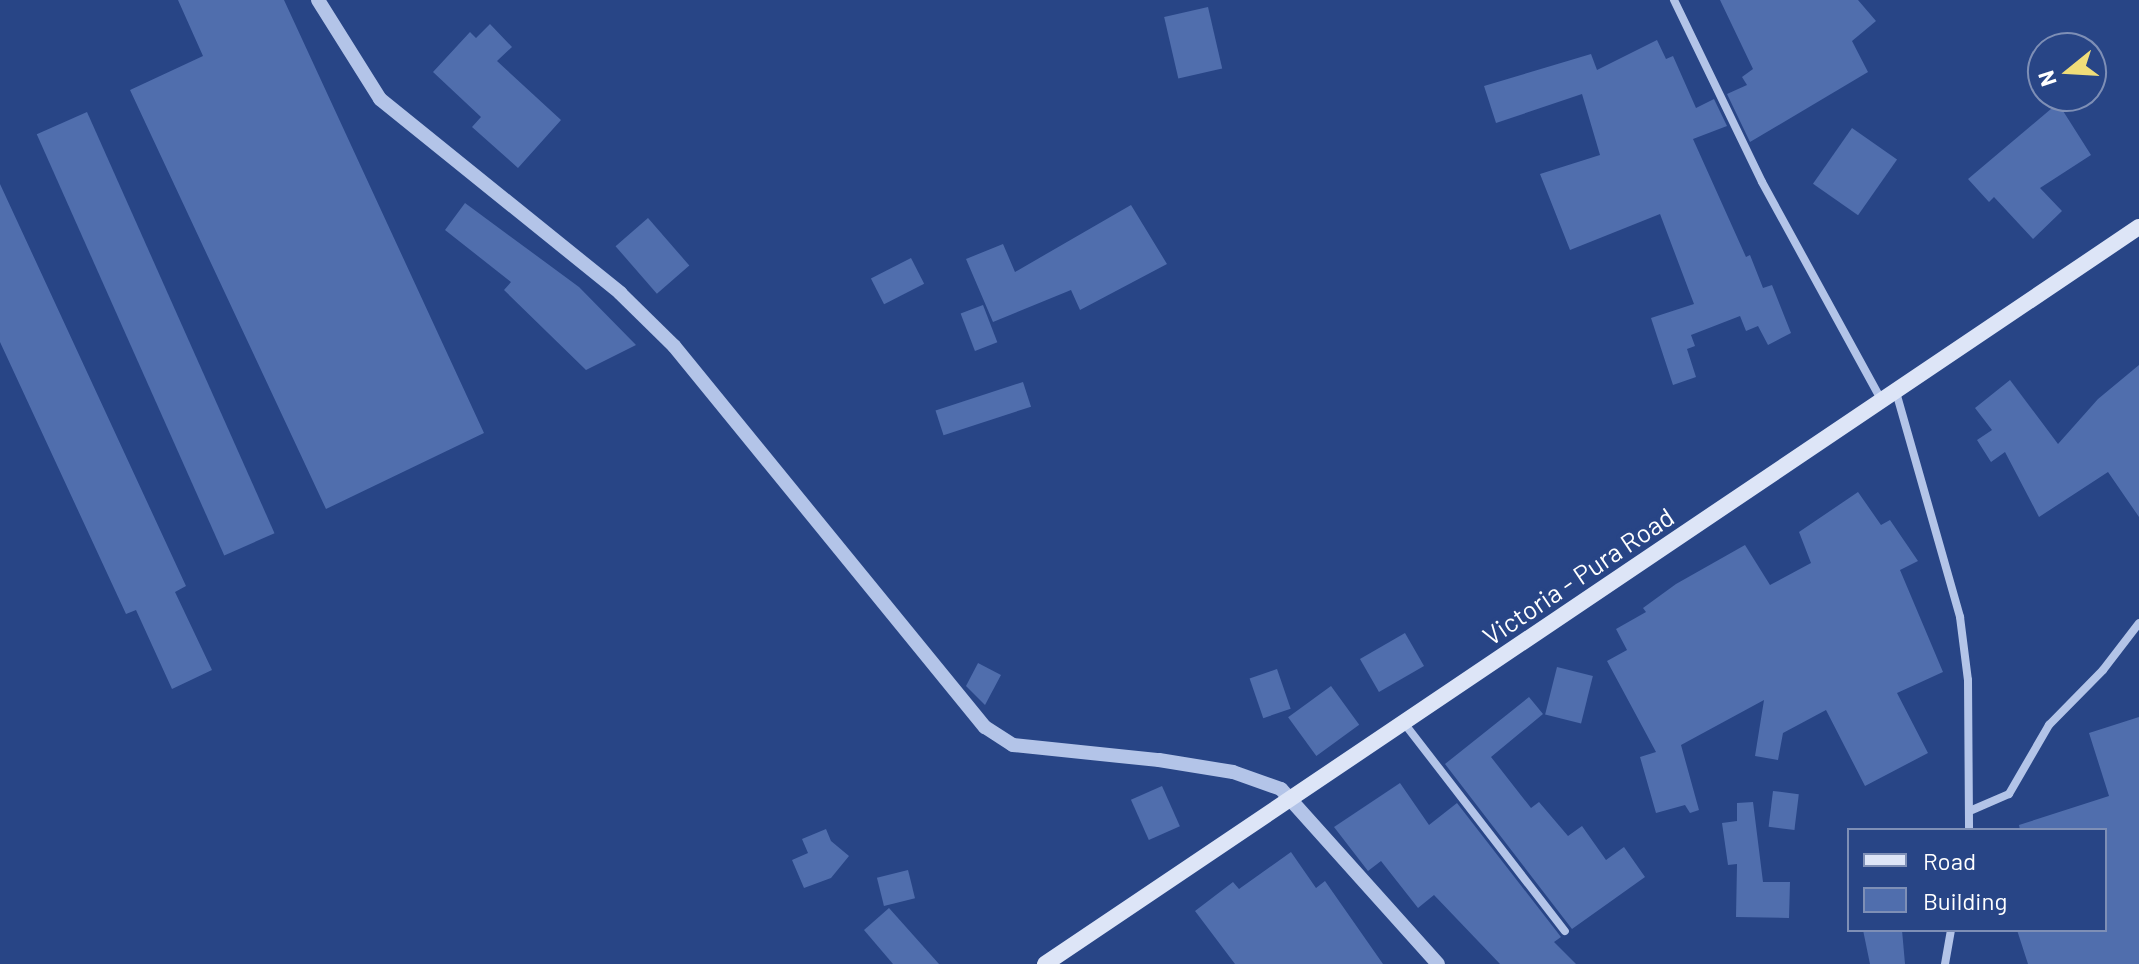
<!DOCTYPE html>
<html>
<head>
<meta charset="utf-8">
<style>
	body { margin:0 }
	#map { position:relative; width:2139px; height:964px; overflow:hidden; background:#284586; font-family:Barlow,sans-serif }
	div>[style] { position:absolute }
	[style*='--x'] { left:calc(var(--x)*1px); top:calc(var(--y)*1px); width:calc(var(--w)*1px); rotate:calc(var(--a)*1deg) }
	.building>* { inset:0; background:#506ead; transform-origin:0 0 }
	.minor>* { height:8px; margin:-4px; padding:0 4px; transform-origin:4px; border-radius:4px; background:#b3c4e8 }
	.tertiary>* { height:14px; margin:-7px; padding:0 7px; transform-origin:7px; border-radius:7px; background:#b3c4e8 }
	.secondary>* { height:16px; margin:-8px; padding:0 8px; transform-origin:8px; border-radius:8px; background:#dde5f7 }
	span { translate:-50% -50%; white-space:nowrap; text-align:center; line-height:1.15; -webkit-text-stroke:8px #284586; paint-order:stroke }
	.street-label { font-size:26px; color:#fff }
	.legend { position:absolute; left:1847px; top:828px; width:260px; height:104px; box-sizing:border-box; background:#284586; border:2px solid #7e8fb6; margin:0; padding:10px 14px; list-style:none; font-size:24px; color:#fff }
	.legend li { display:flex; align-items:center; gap:16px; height:40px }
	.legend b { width:40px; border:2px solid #7e8fb6 }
	.north { position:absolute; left:2027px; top:32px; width:80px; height:80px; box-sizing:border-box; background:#284586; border:2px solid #7e8fb6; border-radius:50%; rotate:252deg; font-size:22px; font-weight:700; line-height:32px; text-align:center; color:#fff }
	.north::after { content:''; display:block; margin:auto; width:28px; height:36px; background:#f0dd79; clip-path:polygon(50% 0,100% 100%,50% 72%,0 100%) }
</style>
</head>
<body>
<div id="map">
	<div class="building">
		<i style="clip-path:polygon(178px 0,284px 0,484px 433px,326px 509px,130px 90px,203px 56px)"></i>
		<i style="clip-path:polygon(1720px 0,1858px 0,1876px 21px,1852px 41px,1868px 72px,1750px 142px,1727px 94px,1747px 85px,1742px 77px,1753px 69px)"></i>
		<i style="left:1208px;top:7px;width:63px;height:45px;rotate:77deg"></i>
		<i style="clip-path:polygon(490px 24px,512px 47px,497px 61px,561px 120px,518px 168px,472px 127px,481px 117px,433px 72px,470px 32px,476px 38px)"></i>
		<i style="clip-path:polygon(1657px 40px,1666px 59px,1673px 56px,1696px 108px,1714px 99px,1727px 126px,1693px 139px,1746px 257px,1750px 255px,1763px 288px,1772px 285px,1791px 333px,1768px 345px,1758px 326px,1746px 331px,1740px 316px,1691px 335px,1695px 346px,1687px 349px,1696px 377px,1673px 385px,1651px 318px,1694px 304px,1660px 214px,1570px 250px,1540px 174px,1600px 155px,1582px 94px,1496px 123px,1484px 86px,1591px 54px,1597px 70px)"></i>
		<i style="clip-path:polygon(2058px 103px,2091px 155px,2040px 188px,2062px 211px,2033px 239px,1994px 197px,1989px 202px,1968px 179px)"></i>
		<i style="left:87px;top:112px;width:461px;height:55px;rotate:66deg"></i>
		<i style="left:1852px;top:128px;width:55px;height:68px;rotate:35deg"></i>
		<i style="clip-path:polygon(0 184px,186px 586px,175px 592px,212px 670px,172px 689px,136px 610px,126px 614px,0 342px)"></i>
		<i style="clip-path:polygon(465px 203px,579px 287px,636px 345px,586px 370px,504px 290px,511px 282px,445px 230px)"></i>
		<i style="clip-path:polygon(1131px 205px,1167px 264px,1080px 310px,1071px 290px,993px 322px,966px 259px,1003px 244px,1015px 272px)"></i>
		<i style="left:648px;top:218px;width:63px;height:43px;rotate:49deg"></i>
		<i style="left:911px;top:258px;width:29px;height:45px;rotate:63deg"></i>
		<i style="left:983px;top:305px;width:40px;height:24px;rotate:69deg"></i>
		<i style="clip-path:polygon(2139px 365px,2139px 517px,2108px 472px,2039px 517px,2005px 452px,1991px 462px,1977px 440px,1992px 430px,1975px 408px,2010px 380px,2058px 444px,2098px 399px)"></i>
		<i style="left:1023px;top:382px;width:26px;height:92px;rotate:72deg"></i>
		<i style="clip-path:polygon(1858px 492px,1881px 525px,1890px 520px,1918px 561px,1900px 570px,1943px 672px,1897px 693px,1928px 753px,1865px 786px,1826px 710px,1783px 733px,1778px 760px,1755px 756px,1764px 700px,1681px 745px,1699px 810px,1690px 813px,1685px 805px,1656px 813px,1640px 757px,1656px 752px,1607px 661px,1627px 650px,1616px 629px,1646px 612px,1643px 608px,1676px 584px,1745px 545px,1770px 585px,1811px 563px,1799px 532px)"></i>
		<i style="left:1405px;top:633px;width:38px;height:52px;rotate:60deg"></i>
		<i style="clip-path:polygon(978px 663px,1001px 675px,985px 705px,966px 686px)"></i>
		<i style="left:1557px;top:667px;width:37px;height:49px;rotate:14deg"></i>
		<i style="left:1277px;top:669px;width:42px;height:29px;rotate:71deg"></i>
		<i style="left:1331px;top:686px;width:48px;height:53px;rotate:54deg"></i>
		<i style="clip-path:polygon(1529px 697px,1543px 714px,1491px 757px,1531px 808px,1539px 802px,1568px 836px,1582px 826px,1606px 860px,1624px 847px,1645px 877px,1572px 929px,1445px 764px)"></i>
		<i style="clip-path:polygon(2139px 717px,2139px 964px,2028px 964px,2017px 930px,2105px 930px,2105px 830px,2020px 830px,2019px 825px,2109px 796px,2089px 733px)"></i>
		<i style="clip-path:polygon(1400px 783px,1429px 825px,1457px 803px,1561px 937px,1554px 942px,1576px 964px,1500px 964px,1434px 895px,1418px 908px,1381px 861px,1368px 871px,1334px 827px)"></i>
		<i style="left:1162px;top:786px;width:44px;height:34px;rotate:66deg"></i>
		<i style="left:1773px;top:791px;width:26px;height:36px;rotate:7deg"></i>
		<i style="clip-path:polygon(1753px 802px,1763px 882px,1790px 882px,1789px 918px,1736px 917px,1737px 864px,1728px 865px,1722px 823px,1737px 821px,1737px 803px)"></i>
		<i style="clip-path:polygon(826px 829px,831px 841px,849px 856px,831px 878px,804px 888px,792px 860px,808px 853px,802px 839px)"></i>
		<i style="clip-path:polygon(1291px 852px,1316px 888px,1325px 881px,1383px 964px,1235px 964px,1195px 911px,1233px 882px,1239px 889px)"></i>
		<i style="left:908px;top:870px;width:29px;height:32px;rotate:76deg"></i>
		<i style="clip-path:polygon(889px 908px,939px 964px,893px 964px,864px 930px)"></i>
		<i style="clip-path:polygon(1863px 930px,1902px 930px,1905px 964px,1870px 964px)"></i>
	</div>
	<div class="minor">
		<i style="--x:1674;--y:0;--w:202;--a:64.2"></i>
		<i style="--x:1762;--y:182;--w:250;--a:61.3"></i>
		<i style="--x:1896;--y:392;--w:234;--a:74.1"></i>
		<i style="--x:1960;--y:617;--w:64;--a:82.8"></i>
		<i style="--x:1968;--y:680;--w:150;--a:89.6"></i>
		<i style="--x:1404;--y:723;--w:263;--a:52.3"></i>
		<i style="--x:1972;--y:810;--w:40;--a:-23.4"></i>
		<i style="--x:2009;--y:794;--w:80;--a:-59.9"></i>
		<i style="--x:2049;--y:725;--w:77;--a:-45.5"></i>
		<i style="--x:2103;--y:670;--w:59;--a:-52.5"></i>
		<i style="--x:1945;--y:964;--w:35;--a:-80"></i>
	</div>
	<div class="tertiary">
		<i style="--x:318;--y:0;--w:117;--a:57.9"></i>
		<i style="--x:380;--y:99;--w:309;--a:38.9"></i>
		<i style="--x:620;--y:293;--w:76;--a:44.5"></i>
		<i style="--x:674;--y:346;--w:492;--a:50.8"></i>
		<i style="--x:985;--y:727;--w:33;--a:33"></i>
		<i style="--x:1013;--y:745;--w:147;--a:5.9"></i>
		<i style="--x:1159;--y:760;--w:75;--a:9.2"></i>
		<i style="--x:1233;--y:772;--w:51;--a:19.5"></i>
		<i style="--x:1281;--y:789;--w:235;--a:48.1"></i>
	</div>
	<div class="secondary">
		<i style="--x:1045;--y:964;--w:1319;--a:-33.97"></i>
	</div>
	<div class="street-label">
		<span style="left:1578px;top:576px;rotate:-34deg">Victoria - Pura Road</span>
	</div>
	<ul class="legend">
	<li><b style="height:10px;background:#dde5f7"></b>Road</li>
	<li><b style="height:22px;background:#506ead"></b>Building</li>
	</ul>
	<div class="north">N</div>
</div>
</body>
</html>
